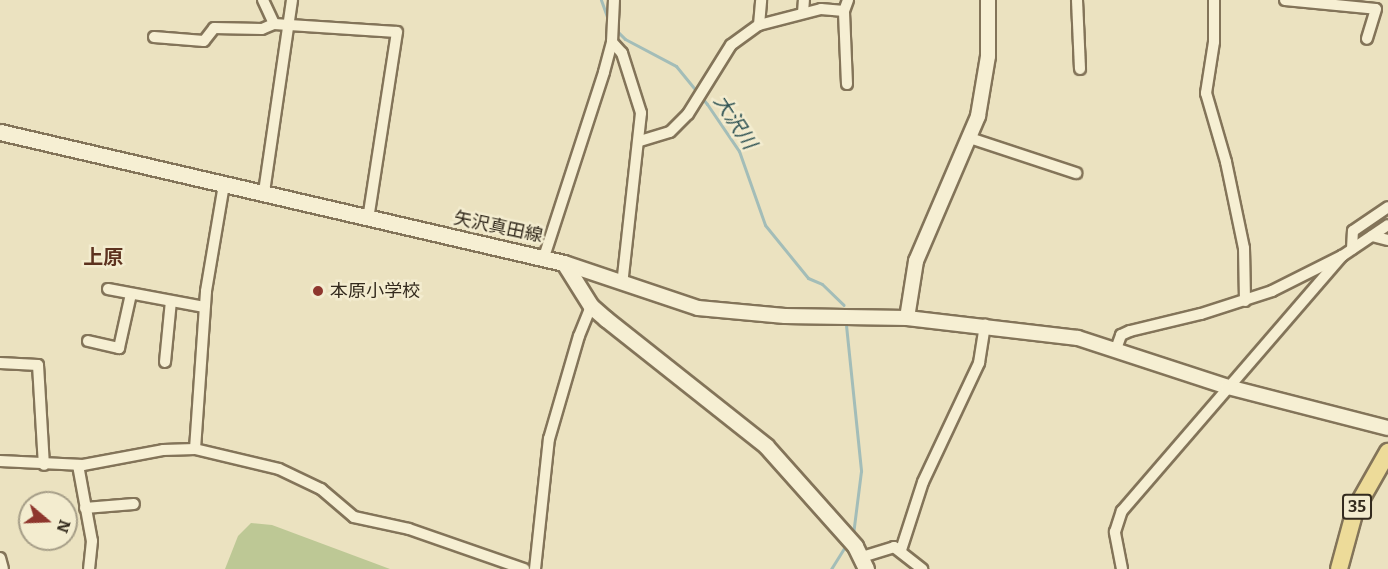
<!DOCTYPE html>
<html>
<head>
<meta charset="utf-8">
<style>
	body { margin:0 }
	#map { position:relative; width:1388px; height:569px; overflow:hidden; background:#ebe2c0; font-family:Bitter,"Noto Sans JP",serif }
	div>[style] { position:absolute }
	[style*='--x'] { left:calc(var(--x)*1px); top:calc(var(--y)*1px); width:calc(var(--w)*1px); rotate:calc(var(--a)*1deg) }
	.green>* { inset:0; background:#bdc895 }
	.stream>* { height:3px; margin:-1.5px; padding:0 1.5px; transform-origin:1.5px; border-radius:1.5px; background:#a3bdb8 }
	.roads { filter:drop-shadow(2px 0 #837459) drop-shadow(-2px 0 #837459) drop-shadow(0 2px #837459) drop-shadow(0 -2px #837459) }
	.minor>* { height:10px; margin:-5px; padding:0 5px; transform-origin:5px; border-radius:5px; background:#f6efd3 }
	.tertiary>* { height:14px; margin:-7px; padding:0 7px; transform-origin:7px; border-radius:7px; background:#f6efd3 }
	.secondary>* { height:15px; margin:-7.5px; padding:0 7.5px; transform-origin:7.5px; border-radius:7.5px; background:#f6efd3 }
	.primary>* { height:16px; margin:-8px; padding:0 8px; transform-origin:8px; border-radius:8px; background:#eddb99 }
	.dots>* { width:16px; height:16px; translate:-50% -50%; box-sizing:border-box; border:3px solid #f3eccf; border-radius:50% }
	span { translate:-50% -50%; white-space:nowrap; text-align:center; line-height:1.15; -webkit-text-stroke:5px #f3eccf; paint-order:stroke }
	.shield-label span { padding:2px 4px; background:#f3eccf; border:2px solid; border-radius:4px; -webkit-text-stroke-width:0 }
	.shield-label { font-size:16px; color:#332a1d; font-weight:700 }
	.street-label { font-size:18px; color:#332a1d }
	.poi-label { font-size:18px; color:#332a1d }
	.left { translate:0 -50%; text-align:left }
	.water-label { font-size:20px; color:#2d5152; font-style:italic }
	.neighbourhood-label { font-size:20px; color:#5d321f; font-weight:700 }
	.north { position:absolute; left:18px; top:491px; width:60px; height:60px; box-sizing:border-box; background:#f3eccf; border:2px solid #a69e88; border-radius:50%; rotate:109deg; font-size:16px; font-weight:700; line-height:24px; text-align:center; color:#332a1d }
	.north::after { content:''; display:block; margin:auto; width:21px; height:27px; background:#8e362d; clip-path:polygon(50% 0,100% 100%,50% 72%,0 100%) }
</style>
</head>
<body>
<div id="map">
	<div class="green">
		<i style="clip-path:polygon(251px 523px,272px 525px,390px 569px,225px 569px,238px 536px)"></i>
	</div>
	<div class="stream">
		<i style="--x:601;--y:0;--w:23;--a:70"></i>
		<i style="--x:615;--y:29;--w:14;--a:45"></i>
		<i style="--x:625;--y:39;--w:58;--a:27.9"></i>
		<i style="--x:676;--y:66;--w:49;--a:50.8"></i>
		<i style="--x:707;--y:104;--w:57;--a:55.8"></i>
		<i style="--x:739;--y:151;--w:78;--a:70.6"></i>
		<i style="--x:765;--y:225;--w:68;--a:50.9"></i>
		<i style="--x:808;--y:278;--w:15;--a:23"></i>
		<i style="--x:822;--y:284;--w:30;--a:44"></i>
		<i style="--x:846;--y:325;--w:147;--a:84.1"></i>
		<i style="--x:861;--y:471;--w:64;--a:97.2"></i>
		<i style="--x:831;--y:569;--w:28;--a:-58"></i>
	</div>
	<div class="roads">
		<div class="minor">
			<i style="--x:263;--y:0;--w:26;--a:65"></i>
			<i style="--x:274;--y:24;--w:123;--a:3.7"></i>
			<i style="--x:397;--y:32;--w:189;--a:98.8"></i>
			<i style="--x:1077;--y:0;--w:69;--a:87.5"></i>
			<i style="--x:1214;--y:0;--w:42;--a:90"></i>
			<i style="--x:1214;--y:42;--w:52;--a:98.9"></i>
			<i style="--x:1206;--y:93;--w:72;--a:73.8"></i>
			<i style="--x:1226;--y:162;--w:88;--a:78.2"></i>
			<i style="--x:1244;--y:248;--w:53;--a:88.9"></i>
			<i style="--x:1285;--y:0;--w:91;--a:5.6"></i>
			<i style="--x:1376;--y:9;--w:31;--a:107"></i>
			<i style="--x:803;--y:13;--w:13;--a:-86"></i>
			<i style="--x:759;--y:25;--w:25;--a:-85"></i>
			<i style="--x:154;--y:37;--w:50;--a:4.6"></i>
			<i style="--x:204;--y:41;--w:16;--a:-52"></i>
			<i style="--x:214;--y:28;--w:48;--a:1.2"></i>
			<i style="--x:262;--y:29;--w:13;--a:-23"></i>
			<i style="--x:612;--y:42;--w:15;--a:48"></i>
			<i style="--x:622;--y:53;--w:63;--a:72.4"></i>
			<i style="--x:641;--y:113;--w:172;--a:96.3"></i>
			<i style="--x:847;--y:84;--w:73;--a:-92.4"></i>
			<i style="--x:844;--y:11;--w:12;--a:-70"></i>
			<i style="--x:970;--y:138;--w:112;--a:18.3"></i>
			<i style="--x:640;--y:141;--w:31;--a:-17"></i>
			<i style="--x:670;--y:132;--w:25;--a:-45"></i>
			<i style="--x:688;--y:114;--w:81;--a:-58.1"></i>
			<i style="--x:731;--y:45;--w:34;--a:-36"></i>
			<i style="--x:759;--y:25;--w:64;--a:-14.5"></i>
			<i style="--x:821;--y:9;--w:23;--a:5"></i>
			<i style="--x:264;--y:192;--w:194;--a:-81.7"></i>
			<i style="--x:1372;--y:236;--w:16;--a:14"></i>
			<i style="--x:1352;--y:249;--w:18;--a:-87"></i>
			<i style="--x:1353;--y:231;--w:42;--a:-34.4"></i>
			<i style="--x:544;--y:257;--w:194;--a:-72"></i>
			<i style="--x:604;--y:72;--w:31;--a:-75"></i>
			<i style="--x:612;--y:42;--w:42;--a:-87.3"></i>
			<i style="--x:108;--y:289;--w:98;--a:10.6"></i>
			<i style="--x:88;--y:341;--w:32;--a:13"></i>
			<i style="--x:119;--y:348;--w:55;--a:-77.5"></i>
			<i style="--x:1116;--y:349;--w:15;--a:-70"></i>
			<i style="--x:1121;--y:335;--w:10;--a:-24"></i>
			<i style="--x:1130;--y:331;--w:73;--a:-13.5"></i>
			<i style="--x:1201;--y:314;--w:75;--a:-17.9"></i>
			<i style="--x:1272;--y:291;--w:78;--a:-26.6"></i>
			<i style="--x:1342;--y:256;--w:55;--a:-34"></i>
			<i style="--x:165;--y:362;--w:61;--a:-84.4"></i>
			<i style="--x:0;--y:363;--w:38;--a:3"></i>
			<i style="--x:38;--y:365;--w:100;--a:86.6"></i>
			<i style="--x:195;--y:449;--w:158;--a:-86"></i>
			<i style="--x:206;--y:291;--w:108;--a:-80.4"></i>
			<i style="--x:0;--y:461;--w:83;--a:2.8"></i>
			<i style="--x:83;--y:465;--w:81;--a:-10.6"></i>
			<i style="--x:163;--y:450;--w:32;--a:-2"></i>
			<i style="--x:195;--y:449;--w:86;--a:13.4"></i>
			<i style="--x:279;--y:469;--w:47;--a:25.5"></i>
			<i style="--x:321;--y:489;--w:43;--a:40.3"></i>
			<i style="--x:354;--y:517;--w:56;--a:12.3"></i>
			<i style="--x:409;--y:529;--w:122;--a:19.2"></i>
			<i style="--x:78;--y:465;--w:77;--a:79.6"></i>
			<i style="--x:92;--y:541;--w:28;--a:96"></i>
			<i style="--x:85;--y:508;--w:49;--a:-4.7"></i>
			<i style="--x:901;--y:550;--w:71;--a:-72.1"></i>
			<i style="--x:923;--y:482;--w:132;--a:-64.8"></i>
			<i style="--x:979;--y:363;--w:39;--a:-81"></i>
			<i style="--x:862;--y:557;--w:34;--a:-17"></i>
			<i style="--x:894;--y:547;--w:36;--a:38"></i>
			<i style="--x:0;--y:558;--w:11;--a:75"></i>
			<i style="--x:535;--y:569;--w:131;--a:-83.9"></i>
			<i style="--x:549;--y:439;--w:107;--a:-73.8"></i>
			<i style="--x:579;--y:336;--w:32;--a:-68"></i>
			<i style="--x:1122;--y:569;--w:38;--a:-101"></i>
			<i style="--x:1115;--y:532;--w:22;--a:-72"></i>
			<i style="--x:1122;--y:511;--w:337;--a:-49.2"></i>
		</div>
		<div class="tertiary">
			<i style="--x:564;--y:263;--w:141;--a:18.6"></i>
			<i style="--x:698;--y:308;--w:87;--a:5.3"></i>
			<i style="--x:785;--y:316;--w:122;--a:0.9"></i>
			<i style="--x:907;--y:318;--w:172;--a:6.7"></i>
			<i style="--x:1078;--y:338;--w:158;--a:18.1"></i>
			<i style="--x:1228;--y:387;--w:165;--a:14.4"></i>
			<i style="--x:907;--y:318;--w:58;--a:-81"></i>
			<i style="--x:916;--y:261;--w:158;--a:-66.8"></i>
			<i style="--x:978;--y:116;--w:61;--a:-80.5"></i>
			<i style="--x:988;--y:56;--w:56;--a:-90"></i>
		</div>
		<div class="secondary">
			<i style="--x:0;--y:132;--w:579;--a:13.08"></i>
			<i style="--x:564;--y:263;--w:51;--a:57.9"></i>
			<i style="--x:591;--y:306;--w:20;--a:41"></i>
			<i style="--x:606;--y:319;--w:204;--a:38.4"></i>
			<i style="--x:766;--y:446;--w:134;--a:48.3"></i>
			<i style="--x:855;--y:546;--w:25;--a:64"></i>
		</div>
		<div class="primary">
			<i style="--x:1339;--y:569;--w:61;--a:-74.8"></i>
			<i style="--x:1355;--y:510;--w:67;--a:-60.4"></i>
		</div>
	</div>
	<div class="dots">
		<i style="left:318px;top:291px;background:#8e362d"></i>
	</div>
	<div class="shield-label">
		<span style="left:1357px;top:507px">35</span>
	</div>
	<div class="street-label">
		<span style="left:498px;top:227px;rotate:12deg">矢沢真田線</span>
	</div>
	<div class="poi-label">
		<span class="left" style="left:330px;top:291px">本原小学校</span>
	</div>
	<div class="water-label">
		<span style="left:735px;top:122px;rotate:57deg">大沢川</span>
	</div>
	<div class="neighbourhood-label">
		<span style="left:103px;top:257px">上原</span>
	</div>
	<div class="north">N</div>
</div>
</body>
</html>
